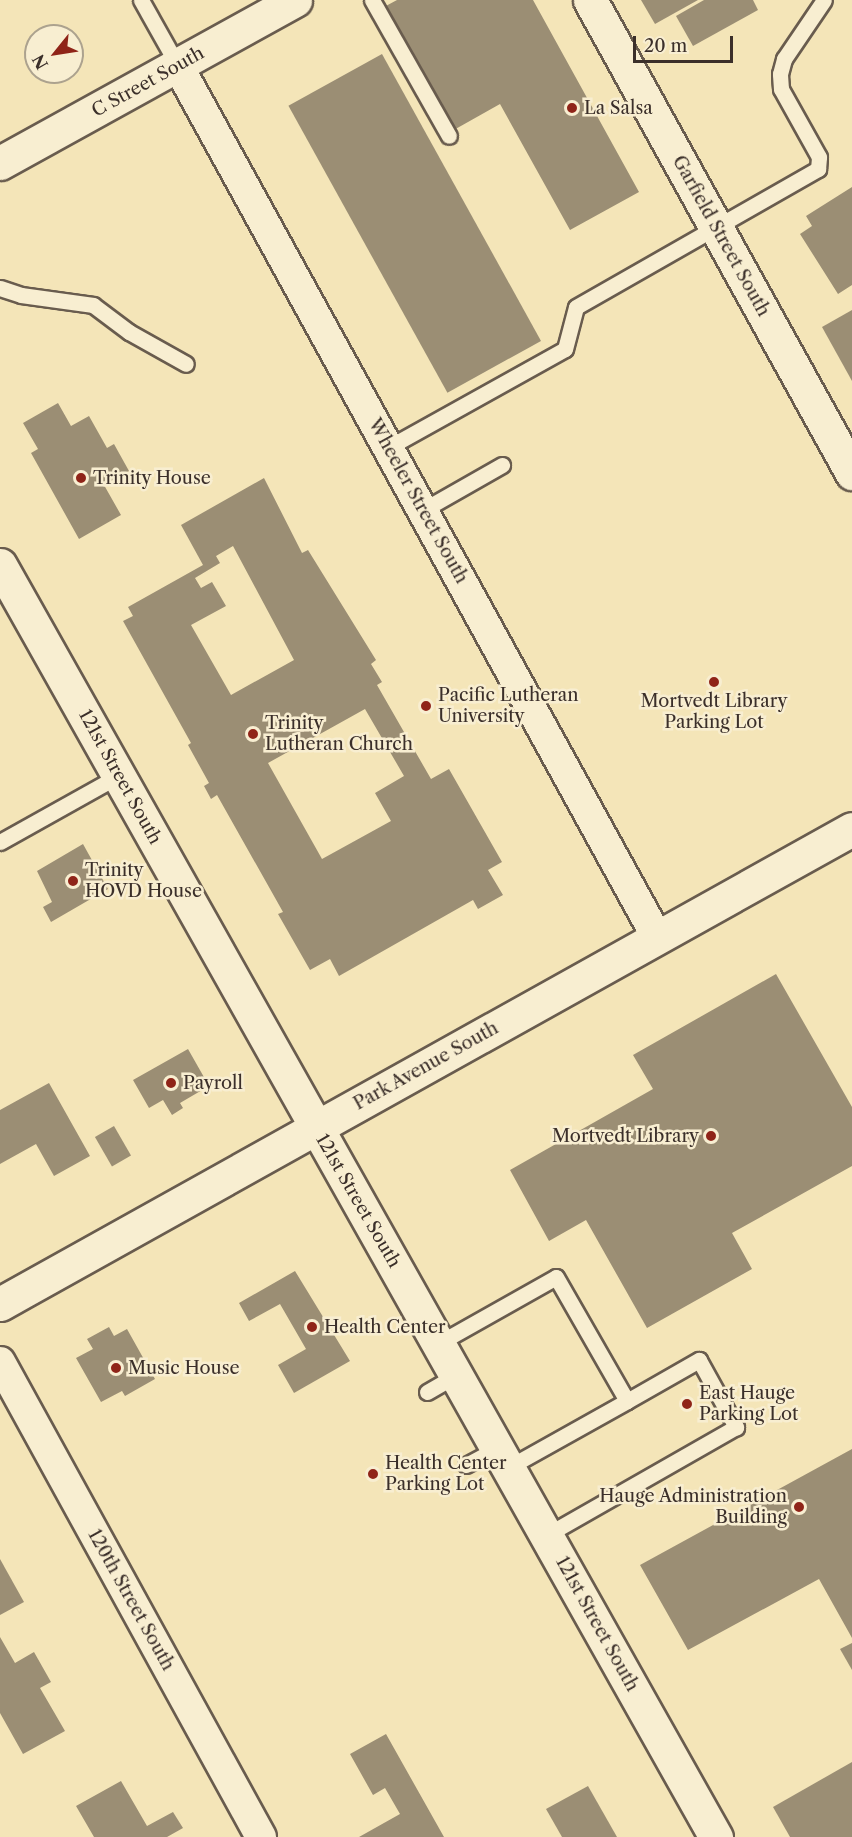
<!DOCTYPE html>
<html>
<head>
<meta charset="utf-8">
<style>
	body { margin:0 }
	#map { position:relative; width:852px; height:1837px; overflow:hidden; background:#f4e5b8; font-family:"Libre Caslon Text",serif }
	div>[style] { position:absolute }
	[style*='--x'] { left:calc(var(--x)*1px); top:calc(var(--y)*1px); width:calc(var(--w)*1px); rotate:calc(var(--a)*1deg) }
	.building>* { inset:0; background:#9b8e74; transform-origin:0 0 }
	.roads { filter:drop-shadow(2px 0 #695c4e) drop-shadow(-2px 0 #695c4e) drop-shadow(0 2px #695c4e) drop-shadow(0 -2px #695c4e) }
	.service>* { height:15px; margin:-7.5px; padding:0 7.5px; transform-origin:7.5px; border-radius:7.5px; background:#f8eed1 }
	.minor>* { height:30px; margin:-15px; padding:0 15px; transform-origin:15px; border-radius:15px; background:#f8eed1 }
	.tertiary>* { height:33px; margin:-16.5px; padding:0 16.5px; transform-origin:16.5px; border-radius:16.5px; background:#f8eed1 }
	.dots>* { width:16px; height:16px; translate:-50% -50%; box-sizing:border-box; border:3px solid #f8eed1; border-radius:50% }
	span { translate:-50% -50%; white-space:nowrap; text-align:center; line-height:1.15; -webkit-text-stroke:5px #f8eed1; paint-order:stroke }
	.street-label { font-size:18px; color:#3b2f2a }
	.poi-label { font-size:18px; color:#3b2f2a }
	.left { translate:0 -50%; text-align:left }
	.right { translate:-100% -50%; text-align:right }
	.north { position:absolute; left:24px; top:24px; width:60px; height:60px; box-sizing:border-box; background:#f8eed1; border:2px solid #aca28e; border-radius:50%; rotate:240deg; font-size:16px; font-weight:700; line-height:24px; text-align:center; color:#3b2f2a }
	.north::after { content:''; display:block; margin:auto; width:21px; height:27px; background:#8f2418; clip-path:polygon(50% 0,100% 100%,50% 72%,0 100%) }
	.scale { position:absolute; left:633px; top:36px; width:100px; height:27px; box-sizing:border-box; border:3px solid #3b2f2a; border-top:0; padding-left:8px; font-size:18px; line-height:21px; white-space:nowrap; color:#3b2f2a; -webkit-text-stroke:4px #f8eed1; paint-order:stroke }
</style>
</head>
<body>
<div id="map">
	<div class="building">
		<i style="clip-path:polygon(397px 0,533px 0,639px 192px,570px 230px,500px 104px,452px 131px,384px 7px)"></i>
		<i style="clip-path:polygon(641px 0,698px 0,655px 24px)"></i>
		<i style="clip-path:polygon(704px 0,753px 0,758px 10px,693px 46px,676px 16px)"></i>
		<i style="left:382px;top:54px;width:328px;height:107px;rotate:61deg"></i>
		<i style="clip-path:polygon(852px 187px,852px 285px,838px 294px,800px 234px,812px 226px,806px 216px)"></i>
		<i style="clip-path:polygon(852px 310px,852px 381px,822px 327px)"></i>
		<i style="clip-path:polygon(58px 403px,71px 426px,89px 416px,107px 448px,114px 444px,129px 471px,104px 485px,121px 515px,79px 539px,31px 453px,38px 449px,23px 423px)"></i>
		<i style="clip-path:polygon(evenodd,264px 478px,302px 553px,308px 550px,376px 660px,371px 664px,382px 682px,377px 685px,431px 779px,449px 769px,502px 862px,488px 870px,503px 895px,478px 909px,473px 900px,339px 976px,330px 959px,310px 970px,278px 914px,283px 912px,217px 795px,211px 799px,204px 786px,209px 783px,188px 745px,191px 743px,123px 621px,133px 616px,128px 607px,203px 565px,181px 525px,264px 478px,233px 546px,294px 660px,231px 695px,191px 625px,226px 606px,212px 582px,201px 588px,195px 578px,220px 563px,216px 556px,233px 546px,264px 478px,365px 709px,404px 776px,375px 793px,391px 821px,322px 859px,268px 763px,365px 709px)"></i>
		<i style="clip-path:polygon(83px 844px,108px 889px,51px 922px,43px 907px,52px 902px,37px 871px)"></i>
		<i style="clip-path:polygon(776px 974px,852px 1107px,852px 1166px,732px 1233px,752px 1269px,647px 1328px,586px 1220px,549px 1241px,510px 1170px,653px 1089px,633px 1055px)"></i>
		<i style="clip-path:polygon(188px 1049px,209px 1086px,180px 1103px,183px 1108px,172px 1115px,163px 1100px,149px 1108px,133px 1080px)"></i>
		<i style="clip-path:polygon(49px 1083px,90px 1156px,54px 1176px,36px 1144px,0 1164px,0 1110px)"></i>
		<i style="left:114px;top:1126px;width:34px;height:22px;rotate:60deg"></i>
		<i style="clip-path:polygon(295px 1271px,350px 1361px,294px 1393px,278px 1365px,306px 1349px,280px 1304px,249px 1321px,239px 1303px)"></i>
		<i style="clip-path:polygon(109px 1327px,114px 1336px,127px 1329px,155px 1379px,125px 1396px,122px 1391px,101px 1402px,76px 1358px,93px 1349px,87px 1339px)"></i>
		<i style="clip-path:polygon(852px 1449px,852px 1638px,819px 1579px,688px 1650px,640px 1565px)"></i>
		<i style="clip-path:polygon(0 1559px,24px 1602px,0 1615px)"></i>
		<i style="clip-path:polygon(0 1637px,15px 1663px,34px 1652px,51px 1682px,40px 1688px,65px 1731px,23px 1754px,0 1713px)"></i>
		<i style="clip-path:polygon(852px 1643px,852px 1670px,840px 1649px)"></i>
		<i style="clip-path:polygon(386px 1734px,444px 1837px,359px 1837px,400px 1814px,385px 1788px,373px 1795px,350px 1754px)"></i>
		<i style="clip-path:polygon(852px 1762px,852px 1837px,790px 1837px,773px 1807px)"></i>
		<i style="clip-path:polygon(121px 1781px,147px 1826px,173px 1812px,183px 1828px,167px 1837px,94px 1837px,76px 1806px)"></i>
		<i style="clip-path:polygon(588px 1786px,617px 1837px,562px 1837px,546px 1809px)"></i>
	</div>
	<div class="roads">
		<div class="service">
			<i style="--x:141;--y:0;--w:76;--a:60.7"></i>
			<i style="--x:372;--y:0;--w:156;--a:60.5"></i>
			<i style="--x:0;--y:288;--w:22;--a:18"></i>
			<i style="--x:21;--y:295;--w:73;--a:7.9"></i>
			<i style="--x:93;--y:305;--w:45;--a:36.9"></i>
			<i style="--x:129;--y:332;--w:65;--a:29.3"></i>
			<i style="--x:389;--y:447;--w:201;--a:-29.1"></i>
			<i style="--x:565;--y:349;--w:43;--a:-75.3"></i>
			<i style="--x:576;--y:307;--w:279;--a:-29.7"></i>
			<i style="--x:818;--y:169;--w:12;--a:-85"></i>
			<i style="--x:819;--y:157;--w:78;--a:-119.2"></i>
			<i style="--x:781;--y:89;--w:15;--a:-94"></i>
			<i style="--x:780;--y:74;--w:16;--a:-75"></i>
			<i style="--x:784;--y:59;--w:71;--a:-55.9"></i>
			<i style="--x:423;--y:510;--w:91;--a:-29.7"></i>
			<i style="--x:0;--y:842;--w:137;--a:-29.2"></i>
			<i style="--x:439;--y:1343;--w:134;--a:-29.4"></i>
			<i style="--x:556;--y:1277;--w:143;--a:60.2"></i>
			<i style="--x:627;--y:1401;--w:83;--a:-29.7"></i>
			<i style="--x:699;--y:1360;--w:77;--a:61.1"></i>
			<i style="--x:736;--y:1427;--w:218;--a:150.3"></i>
			<i style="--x:427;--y:1392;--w:34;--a:-30"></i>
			<i style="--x:466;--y:1465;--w:36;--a:-28"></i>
			<i style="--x:509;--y:1467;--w:135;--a:-29.2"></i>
		</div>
		<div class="minor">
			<i style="--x:178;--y:66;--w:994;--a:61.19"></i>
			<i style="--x:0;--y:1362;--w:542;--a:61.21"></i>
		</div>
		<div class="tertiary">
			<i style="--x:590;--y:0;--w:541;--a:61.02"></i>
			<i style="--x:0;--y:163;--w:337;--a:-28.9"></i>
			<i style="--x:0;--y:565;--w:1460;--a:60.63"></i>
			<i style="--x:0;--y:1304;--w:975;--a:-29.14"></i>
		</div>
	</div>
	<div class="dots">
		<i style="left:572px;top:108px;background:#8f2418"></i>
		<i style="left:81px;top:478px;background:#8f2418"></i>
		<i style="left:714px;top:682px;background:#8f2418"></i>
		<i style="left:426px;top:706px;background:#8f2418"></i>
		<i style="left:253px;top:734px;background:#8f2418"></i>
		<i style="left:73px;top:881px;background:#8f2418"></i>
		<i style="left:171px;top:1083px;background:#8f2418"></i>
		<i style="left:711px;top:1136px;background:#8f2418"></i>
		<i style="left:312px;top:1327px;background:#8f2418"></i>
		<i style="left:116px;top:1368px;background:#8f2418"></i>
		<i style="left:687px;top:1404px;background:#8f2418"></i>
		<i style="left:373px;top:1474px;background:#8f2418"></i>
		<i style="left:799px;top:1507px;background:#8f2418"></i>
	</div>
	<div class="street-label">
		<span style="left:148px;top:82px;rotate:-29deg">C Street South</span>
		<span style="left:721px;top:236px;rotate:61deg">Garfield Street South</span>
		<span style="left:418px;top:501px;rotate:61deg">Wheeler Street South</span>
		<span style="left:120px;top:777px;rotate:61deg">121st Street South</span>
		<span style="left:426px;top:1066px;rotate:-29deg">Park Avenue South</span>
		<span style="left:358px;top:1201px;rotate:60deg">121st Street South</span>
		<span style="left:131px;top:1600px;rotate:61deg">120th Street South</span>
		<span style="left:597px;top:1624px;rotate:61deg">121st Street South</span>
	</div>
	<div class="poi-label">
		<span class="left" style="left:584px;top:108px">La Salsa</span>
		<span class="left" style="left:93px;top:478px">Trinity House</span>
		<span class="left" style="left:438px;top:706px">Pacific Lutheran<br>University</span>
		<span style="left:714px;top:712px">Mortvedt Library<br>Parking Lot</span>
		<span class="left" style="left:265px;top:734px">Trinity<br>Lutheran Church</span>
		<span class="left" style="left:85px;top:881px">Trinity<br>HOVD House</span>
		<span class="left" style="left:183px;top:1083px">Payroll</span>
		<span class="right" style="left:699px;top:1136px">Mortvedt Library</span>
		<span class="left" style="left:324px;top:1327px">Health Center</span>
		<span class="left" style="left:128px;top:1368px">Music House</span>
		<span class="left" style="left:699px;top:1404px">East Hauge<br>Parking Lot</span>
		<span class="left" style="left:385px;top:1474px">Health Center<br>Parking Lot</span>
		<span class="right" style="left:787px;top:1507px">Hauge Administration<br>Building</span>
	</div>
	<div class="north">N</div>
	<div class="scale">20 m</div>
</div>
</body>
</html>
